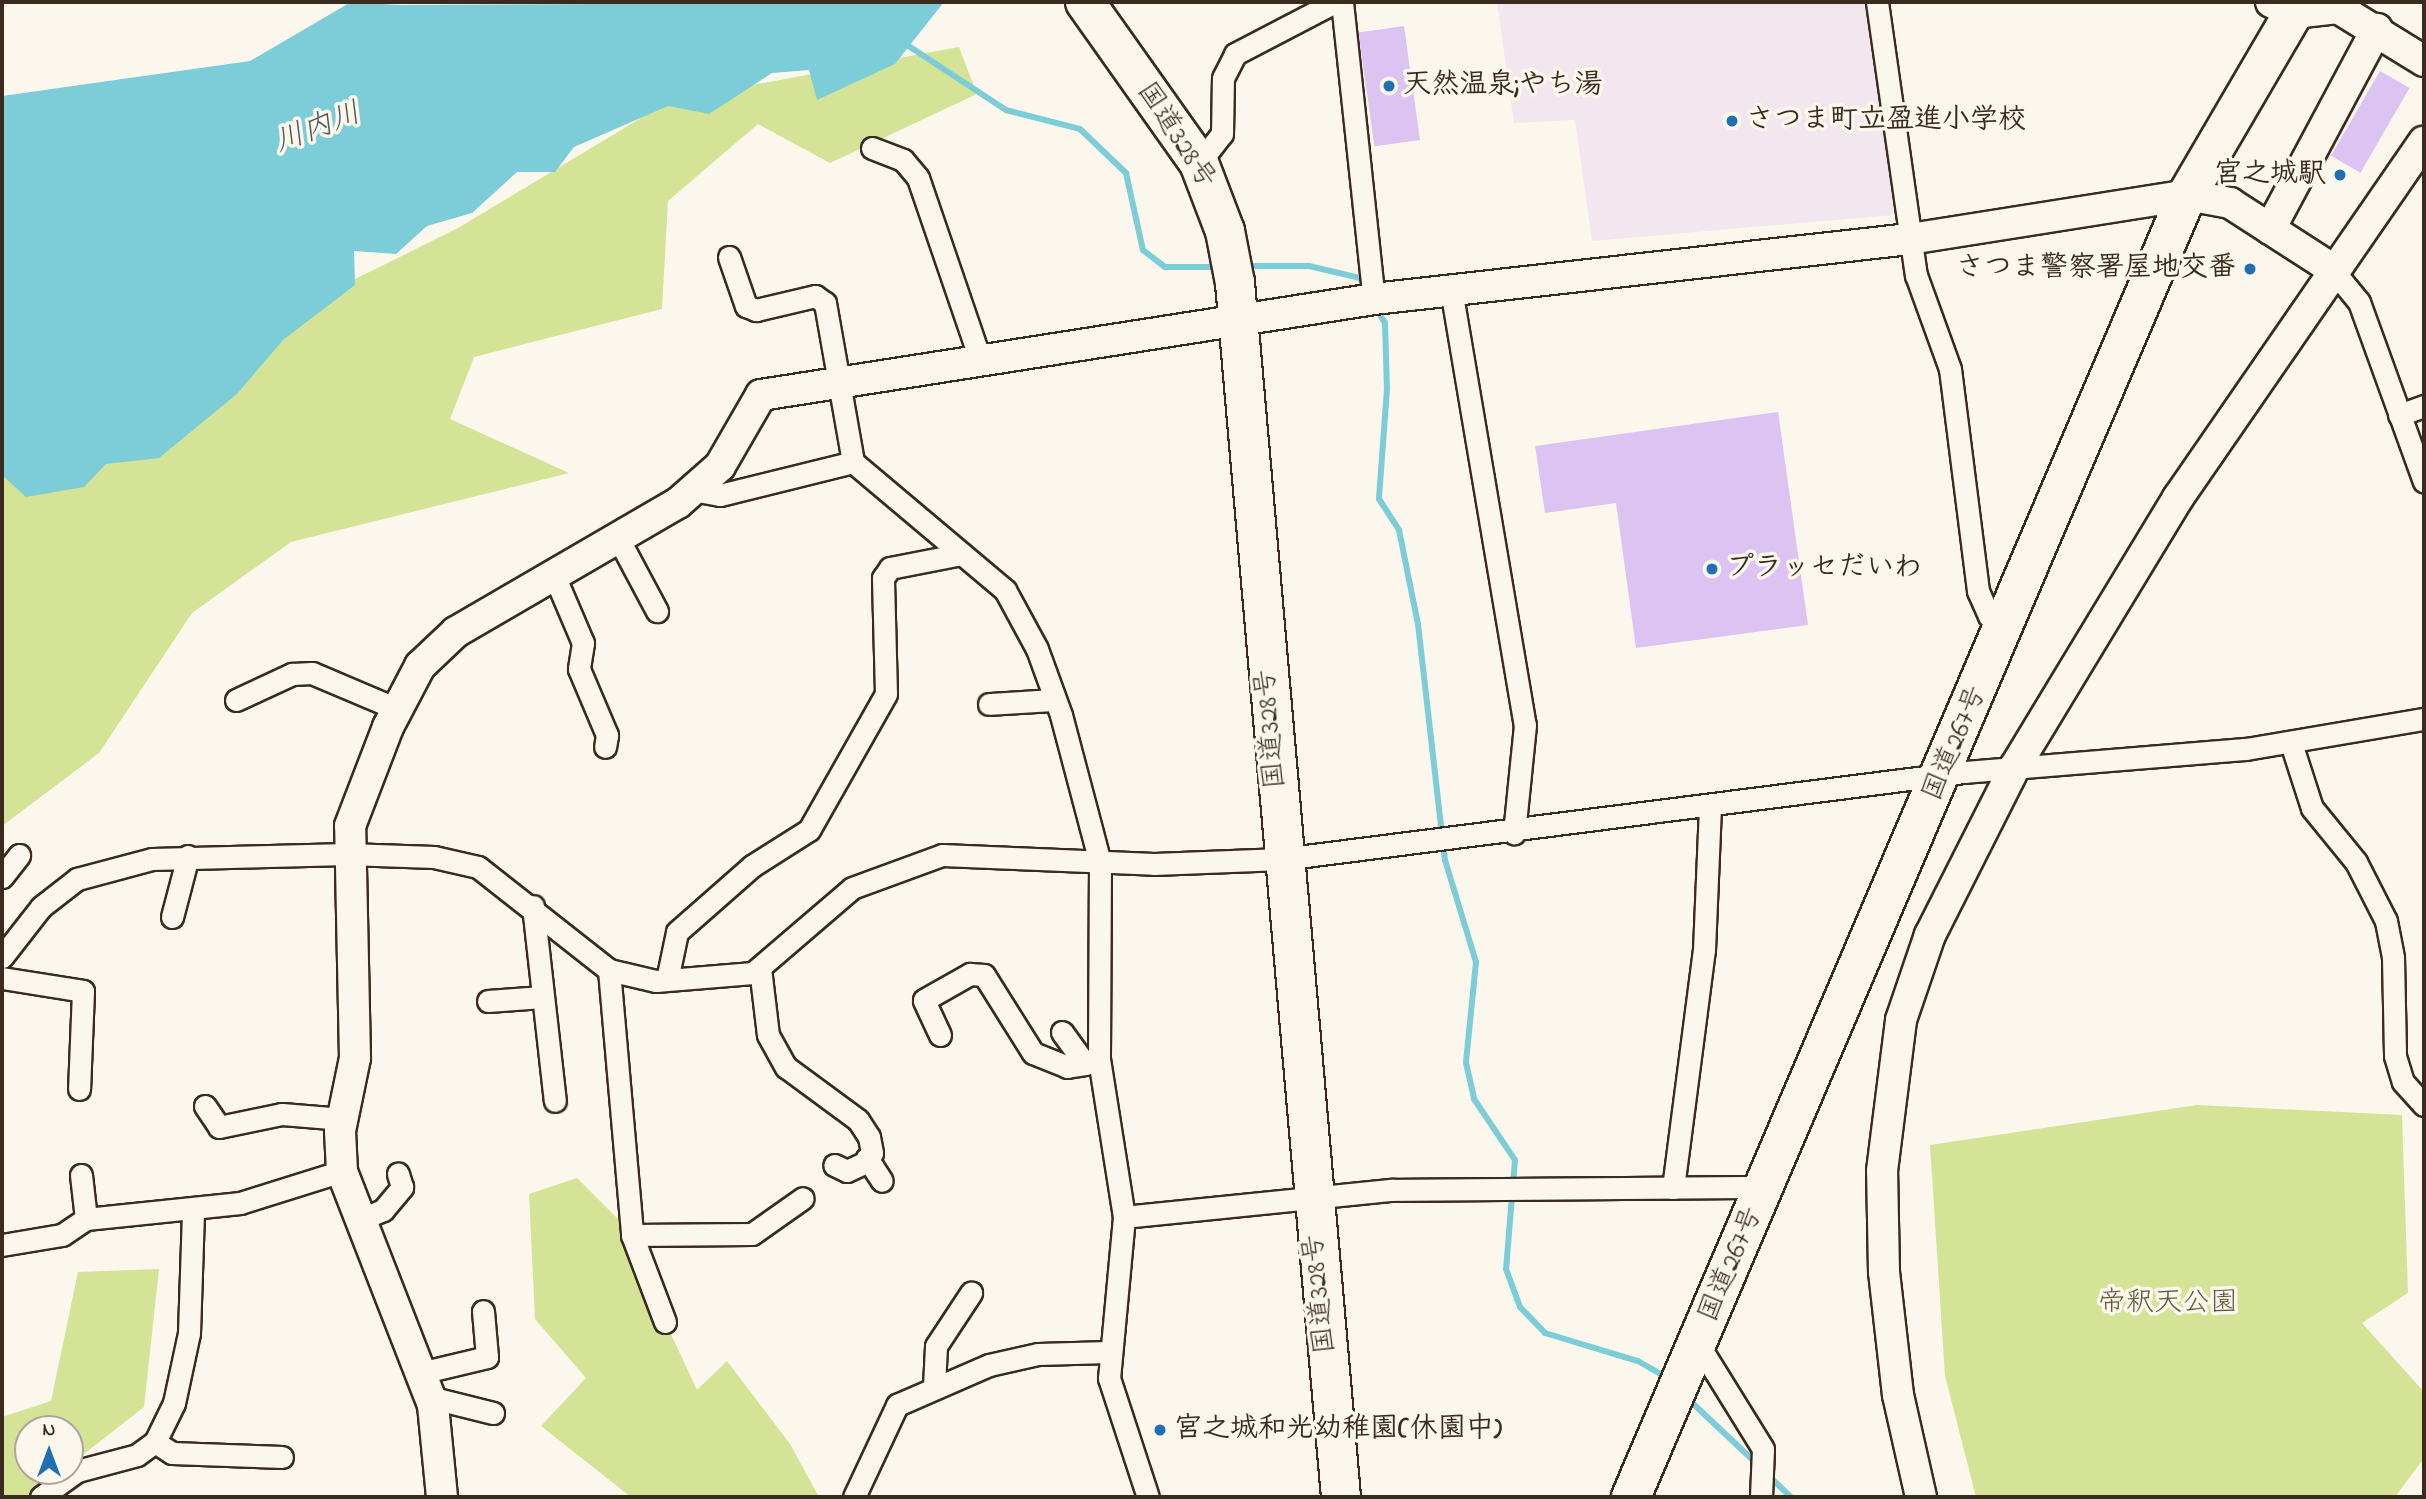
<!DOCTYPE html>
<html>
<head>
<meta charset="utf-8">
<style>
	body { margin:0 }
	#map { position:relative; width:2426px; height:1499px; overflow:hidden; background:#fbf7ec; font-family:"Indie Flower","Klee One",sans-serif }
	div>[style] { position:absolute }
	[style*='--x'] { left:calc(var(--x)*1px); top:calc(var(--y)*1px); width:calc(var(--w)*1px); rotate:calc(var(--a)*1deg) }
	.built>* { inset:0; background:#f2e7ee }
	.green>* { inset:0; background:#d5e397 }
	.water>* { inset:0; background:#7dcdd8 }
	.stream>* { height:6px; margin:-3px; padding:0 3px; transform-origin:3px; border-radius:3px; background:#7dcdd8 }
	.building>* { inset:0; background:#dcc3f2; transform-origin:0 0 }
	.roads { filter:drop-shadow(2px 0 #3b2a1e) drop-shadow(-2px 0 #3b2a1e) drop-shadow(0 2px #3b2a1e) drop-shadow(0 -2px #3b2a1e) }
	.street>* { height:21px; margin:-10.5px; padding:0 10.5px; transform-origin:10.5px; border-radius:10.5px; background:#fbf7ec }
	.secondary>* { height:30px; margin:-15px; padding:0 15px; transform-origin:15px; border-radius:15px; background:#fbf7ec }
	.highway>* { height:38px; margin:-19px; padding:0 19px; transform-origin:19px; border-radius:19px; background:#fbf7ec }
	.dots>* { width:19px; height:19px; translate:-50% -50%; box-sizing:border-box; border:4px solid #fbf7ec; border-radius:50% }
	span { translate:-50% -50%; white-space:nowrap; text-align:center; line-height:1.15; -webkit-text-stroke:7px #fbf7ec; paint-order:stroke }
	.poi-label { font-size:28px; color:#3b2a1e; font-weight:700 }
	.left { translate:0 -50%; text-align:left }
	.right { translate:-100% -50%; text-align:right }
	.street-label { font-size:28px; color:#3b2a1e }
	.park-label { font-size:28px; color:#62583c }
	.water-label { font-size:30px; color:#4f5b56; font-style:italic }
	.frame { position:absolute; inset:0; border:4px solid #3b2a1e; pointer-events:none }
	.north { position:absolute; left:14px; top:1415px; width:70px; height:70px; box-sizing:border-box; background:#fbf7ec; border:2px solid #aea59a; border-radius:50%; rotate:0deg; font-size:19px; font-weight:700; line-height:28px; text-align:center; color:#3b2a1e }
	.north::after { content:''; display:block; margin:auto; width:24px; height:32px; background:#1f6fb2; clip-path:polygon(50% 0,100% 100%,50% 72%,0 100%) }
</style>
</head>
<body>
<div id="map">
	<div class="built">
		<i style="clip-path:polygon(1497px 2px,1876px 2px,1894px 160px,1893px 215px,1592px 241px,1575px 120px,1514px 123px)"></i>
	</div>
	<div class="green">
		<i style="clip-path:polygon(959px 47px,977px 94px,830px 163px,758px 124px,668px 201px,662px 309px,474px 357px,450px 419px,569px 473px,291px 542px,192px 613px,99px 753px,2px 826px,2px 430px,216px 348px,458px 228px,671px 100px)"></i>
		<i style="clip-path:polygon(2197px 1105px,2402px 1115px,2408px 1293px,2362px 1323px,2424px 1392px,2424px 1458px,2395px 1497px,1976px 1497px,1945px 1376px,1930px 1145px)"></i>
		<i style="clip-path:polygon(577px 1178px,643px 1244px,661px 1313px,697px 1390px,727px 1361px,790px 1444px,819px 1497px,631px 1497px,541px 1426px,586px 1378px,535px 1319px,529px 1194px)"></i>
		<i style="clip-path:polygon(159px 1269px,144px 1407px,70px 1465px,70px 1429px,28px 1429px,28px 1471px,62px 1471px,30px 1497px,2px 1497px,2px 1417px,51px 1401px,78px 1272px)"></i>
	</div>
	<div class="water">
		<i style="clip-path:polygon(351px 2px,398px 5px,944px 2px,895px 64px,817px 100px,809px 70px,772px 73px,709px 114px,668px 106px,574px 147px,555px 172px,517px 172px,472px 213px,427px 226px,396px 254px,354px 251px,355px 285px,283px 340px,237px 394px,159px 458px,106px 464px,84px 487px,26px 497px,2px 475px,2px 96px,250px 61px)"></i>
	</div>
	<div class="stream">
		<i style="--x:901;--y:41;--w:126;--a:33.3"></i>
		<i style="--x:1006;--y:110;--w:76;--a:14.4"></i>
		<i style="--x:1080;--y:129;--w:64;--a:43.7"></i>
		<i style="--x:1126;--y:173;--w:79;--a:77.6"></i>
		<i style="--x:1143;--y:250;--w:28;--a:38"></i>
		<i style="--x:1165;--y:267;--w:54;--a:0"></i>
		<i style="--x:1244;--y:266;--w:65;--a:0"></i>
		<i style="--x:1309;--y:266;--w:52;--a:13.2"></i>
		<i style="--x:1360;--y:278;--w:11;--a:63"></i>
		<i style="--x:1375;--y:307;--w:19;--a:58"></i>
		<i style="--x:1385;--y:323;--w:66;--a:88.3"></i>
		<i style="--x:1387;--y:389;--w:110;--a:94.2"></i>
		<i style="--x:1379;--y:499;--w:37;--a:57"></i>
		<i style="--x:1399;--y:530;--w:96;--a:78.6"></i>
		<i style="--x:1418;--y:624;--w:238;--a:83.5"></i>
		<i style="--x:1445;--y:860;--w:107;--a:73.1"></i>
		<i style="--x:1476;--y:962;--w:101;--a:95.7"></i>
		<i style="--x:1466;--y:1063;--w:37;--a:77"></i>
		<i style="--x:1474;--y:1099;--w:73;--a:56.1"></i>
		<i style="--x:1515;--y:1160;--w:109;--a:94.7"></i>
		<i style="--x:1506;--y:1269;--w:40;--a:69.8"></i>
		<i style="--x:1520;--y:1307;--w:36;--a:46"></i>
		<i style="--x:1545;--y:1333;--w:97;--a:16.8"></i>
		<i style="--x:1638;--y:1361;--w:36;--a:30"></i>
		<i style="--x:1686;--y:1397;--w:98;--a:43.3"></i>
		<i style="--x:1767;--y:1474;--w:33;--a:44"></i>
	</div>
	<div class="building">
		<i style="left:1404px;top:26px;width:115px;height:46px;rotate:82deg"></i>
		<i style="left:2380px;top:71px;width:34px;height:98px;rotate:30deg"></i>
		<i style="clip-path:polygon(1778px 412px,1808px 625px,1636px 648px,1616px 503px,1545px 513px,1535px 446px)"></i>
	</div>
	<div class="roads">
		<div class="street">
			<i style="--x:1342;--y:2;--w:299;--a:83.9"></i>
			<i style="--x:1877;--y:2;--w:276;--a:81.9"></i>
			<i style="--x:1916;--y:275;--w:100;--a:70.1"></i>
			<i style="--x:1950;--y:369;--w:224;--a:82.8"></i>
			<i style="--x:1978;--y:591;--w:27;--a:66"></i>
			<i style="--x:1989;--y:616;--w:19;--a:36"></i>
			<i style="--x:872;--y:148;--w:33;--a:21"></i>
			<i style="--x:903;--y:160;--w:23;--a:50"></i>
			<i style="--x:918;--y:178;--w:194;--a:71.1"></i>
			<i style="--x:1199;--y:163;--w:37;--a:-52"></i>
			<i style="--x:1222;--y:134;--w:56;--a:-89"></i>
			<i style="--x:1223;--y:78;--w:27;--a:-63"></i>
			<i style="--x:1235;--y:54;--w:113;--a:-27.5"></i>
			<i style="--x:729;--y:257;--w:52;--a:70.9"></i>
			<i style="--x:746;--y:306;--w:11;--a:22"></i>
			<i style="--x:756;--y:310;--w:61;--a:-13.3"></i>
			<i style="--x:815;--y:296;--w:12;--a:35"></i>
			<i style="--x:825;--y:303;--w:161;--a:80"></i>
			<i style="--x:853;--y:462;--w:199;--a:40.1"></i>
			<i style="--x:1005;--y:590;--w:67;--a:61.5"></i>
			<i style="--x:1037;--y:649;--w:70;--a:70"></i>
			<i style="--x:1061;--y:715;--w:153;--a:75.2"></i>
			<i style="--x:1100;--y:863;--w:196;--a:90.3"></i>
			<i style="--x:1099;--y:1059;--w:160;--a:81"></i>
			<i style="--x:1124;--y:1217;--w:162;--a:95.3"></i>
			<i style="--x:1109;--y:1378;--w:125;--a:71.9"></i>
			<i style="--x:2331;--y:268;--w:44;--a:50.5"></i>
			<i style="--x:2359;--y:302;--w:191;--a:70.1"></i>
			<i style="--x:1451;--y:289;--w:442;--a:80.4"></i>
			<i style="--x:1525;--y:725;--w:109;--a:95.8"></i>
			<i style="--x:2399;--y:415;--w:27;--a:-20"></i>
			<i style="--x:692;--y:490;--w:28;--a:10"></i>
			<i style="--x:720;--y:495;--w:137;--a:-13.9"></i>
			<i style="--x:618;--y:538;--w:83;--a:61.9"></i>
			<i style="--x:554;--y:575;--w:74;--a:66.9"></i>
			<i style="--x:583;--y:643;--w:26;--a:99"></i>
			<i style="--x:579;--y:669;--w:72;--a:67"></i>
			<i style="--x:607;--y:735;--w:12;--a:99"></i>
			<i style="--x:236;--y:700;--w:62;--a:-24.9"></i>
			<i style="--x:292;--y:674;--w:20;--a:-3"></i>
			<i style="--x:312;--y:673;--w:92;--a:23"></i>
			<i style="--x:989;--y:704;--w:66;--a:-3.5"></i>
			<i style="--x:2291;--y:743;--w:68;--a:72.1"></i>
			<i style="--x:2312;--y:808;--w:70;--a:50.8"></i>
			<i style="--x:2356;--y:862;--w:66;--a:63"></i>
			<i style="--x:2386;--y:921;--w:38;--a:79"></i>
			<i style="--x:2393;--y:958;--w:98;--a:88.8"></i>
			<i style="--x:2395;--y:1056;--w:27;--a:73"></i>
			<i style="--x:2403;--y:1082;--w:31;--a:48"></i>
			<i style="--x:2;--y:877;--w:28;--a:-52"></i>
			<i style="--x:533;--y:906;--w:196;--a:83.6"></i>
			<i style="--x:172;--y:917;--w:63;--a:-75.3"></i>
			<i style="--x:2;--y:957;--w:63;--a:-52"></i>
			<i style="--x:41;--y:907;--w:46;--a:-37.9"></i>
			<i style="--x:77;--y:879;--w:78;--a:-14.9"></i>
			<i style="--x:152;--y:859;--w:195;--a:-1.5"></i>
			<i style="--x:347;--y:854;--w:87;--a:2"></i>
			<i style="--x:434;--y:857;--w:45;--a:12.8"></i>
			<i style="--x:478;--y:867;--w:167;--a:38.2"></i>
			<i style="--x:609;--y:970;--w:48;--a:13.2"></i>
			<i style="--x:656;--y:981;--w:97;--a:-4.7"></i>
			<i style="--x:753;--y:973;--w:130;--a:-40.6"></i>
			<i style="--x:852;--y:888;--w:96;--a:-20.1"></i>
			<i style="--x:942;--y:855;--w:212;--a:2.4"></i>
			<i style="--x:1154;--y:864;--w:128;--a:-2.2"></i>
			<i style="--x:1282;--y:859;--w:688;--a:-7.27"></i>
			<i style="--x:1964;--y:772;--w:283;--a:-4.7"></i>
			<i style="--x:2246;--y:749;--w:181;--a:-9.6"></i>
			<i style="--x:760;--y:968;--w:67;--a:83.2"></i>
			<i style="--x:768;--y:1035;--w:37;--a:61"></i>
			<i style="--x:786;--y:1067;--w:89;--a:36.4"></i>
			<i style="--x:858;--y:1120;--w:20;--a:57"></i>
			<i style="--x:869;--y:1137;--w:16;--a:79"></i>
			<i style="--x:872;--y:1153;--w:13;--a:129"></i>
			<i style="--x:864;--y:1163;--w:19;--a:155"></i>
			<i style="--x:847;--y:1171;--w:14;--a:-155"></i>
			<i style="--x:609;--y:970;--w:266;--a:85"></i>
			<i style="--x:632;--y:1235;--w:93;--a:69.2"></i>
			<i style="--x:2;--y:978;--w:82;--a:9.1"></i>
			<i style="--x:83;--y:991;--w:98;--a:92.3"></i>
			<i style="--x:667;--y:980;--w:49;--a:-78.2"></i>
			<i style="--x:677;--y:932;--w:100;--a:-41.3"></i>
			<i style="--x:752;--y:866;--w:67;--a:-32.3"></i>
			<i style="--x:809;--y:830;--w:156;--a:-60.5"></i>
			<i style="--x:886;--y:694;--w:116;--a:-91.5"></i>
			<i style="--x:883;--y:578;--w:12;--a:-55"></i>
			<i style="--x:890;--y:568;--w:73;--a:-11"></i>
			<i style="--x:488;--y:1001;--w:54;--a:-4.2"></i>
			<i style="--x:1062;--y:1032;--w:39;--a:54"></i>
			<i style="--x:1085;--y:1064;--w:9;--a:-18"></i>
			<i style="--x:940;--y:1035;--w:38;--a:-115"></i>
			<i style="--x:924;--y:1000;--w:53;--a:-29.5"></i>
			<i style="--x:970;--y:974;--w:14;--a:4"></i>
			<i style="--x:984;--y:975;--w:92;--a:57.9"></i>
			<i style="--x:1033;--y:1053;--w:37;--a:22"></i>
			<i style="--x:1067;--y:1067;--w:18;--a:-9"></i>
			<i style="--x:205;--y:1106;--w:25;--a:56"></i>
			<i style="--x:219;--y:1127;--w:64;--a:-11.7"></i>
			<i style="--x:282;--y:1114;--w:61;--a:4.7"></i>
			<i style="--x:867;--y:1158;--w:27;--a:57"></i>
			<i style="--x:81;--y:1175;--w:44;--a:83.5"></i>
			<i style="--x:1673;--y:1188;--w:240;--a:-82.6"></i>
			<i style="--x:1704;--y:950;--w:142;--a:-87.6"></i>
			<i style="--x:1124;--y:1217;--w:269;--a:-5.8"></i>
			<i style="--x:1392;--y:1190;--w:374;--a:-0.5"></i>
			<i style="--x:361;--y:1219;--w:24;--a:-22"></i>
			<i style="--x:383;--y:1210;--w:30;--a:-50"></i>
			<i style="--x:402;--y:1187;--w:14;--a:-107"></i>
			<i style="--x:632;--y:1235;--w:120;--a:-0.5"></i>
			<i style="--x:752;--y:1234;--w:62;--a:-35.2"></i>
			<i style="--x:2;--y:1245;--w:61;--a:-9.5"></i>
			<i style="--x:62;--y:1235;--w:29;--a:-34"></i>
			<i style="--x:86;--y:1219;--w:155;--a:-5.9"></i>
			<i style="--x:240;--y:1203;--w:107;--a:-17.4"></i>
			<i style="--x:1698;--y:1344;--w:123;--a:58.2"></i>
			<i style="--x:1763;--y:1449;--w:48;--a:92.4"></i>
			<i style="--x:420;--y:1373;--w:69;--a:-13.4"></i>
			<i style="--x:487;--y:1357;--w:46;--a:-95"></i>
			<i style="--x:934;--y:1386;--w:40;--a:-87.1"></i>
			<i style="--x:936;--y:1346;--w:64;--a:-56.6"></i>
			<i style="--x:429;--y:1397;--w:66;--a:14"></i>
			<i style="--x:155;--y:1442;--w:20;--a:33"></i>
			<i style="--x:172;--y:1453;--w:110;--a:2.1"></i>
			<i style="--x:41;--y:1497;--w:44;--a:-35.8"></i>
			<i style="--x:77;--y:1471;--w:62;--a:-14.9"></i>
			<i style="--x:137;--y:1455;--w:22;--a:-36"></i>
			<i style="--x:155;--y:1442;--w:43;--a:-64"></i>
			<i style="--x:174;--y:1403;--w:72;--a:-77.9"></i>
			<i style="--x:189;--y:1333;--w:123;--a:-88.1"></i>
			<i style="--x:854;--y:1497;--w:102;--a:-64.9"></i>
			<i style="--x:897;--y:1405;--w:100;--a:-23.5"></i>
			<i style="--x:989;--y:1365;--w:50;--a:-12.7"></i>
			<i style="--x:1038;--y:1354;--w:71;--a:-1.6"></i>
		</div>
		<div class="secondary">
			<i style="--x:2271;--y:2;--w:25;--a:26"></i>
			<i style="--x:2294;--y:13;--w:44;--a:-6.5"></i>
			<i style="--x:2338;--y:8;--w:101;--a:31.6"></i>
			<i style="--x:2270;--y:229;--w:227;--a:-61.9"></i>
			<i style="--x:442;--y:1497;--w:92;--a:-95.6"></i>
			<i style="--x:433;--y:1405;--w:251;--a:-111.3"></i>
			<i style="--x:342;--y:1171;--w:40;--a:-92.9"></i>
			<i style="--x:340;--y:1131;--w:75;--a:-78.4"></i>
			<i style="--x:355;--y:1058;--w:232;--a:-91.2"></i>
			<i style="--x:350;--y:826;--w:106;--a:-69"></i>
			<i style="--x:388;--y:727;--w:69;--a:-62.3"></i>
			<i style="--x:420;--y:666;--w:50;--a:-43.4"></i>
			<i style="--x:456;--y:632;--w:257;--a:-30.2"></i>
			<i style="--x:678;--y:503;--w:56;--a:-41.4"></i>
			<i style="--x:720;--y:466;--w:82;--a:-60"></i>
			<i style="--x:761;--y:395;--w:620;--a:-8.9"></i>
			<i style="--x:1374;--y:299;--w:539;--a:-6.39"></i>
			<i style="--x:1910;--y:239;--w:280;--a:-9"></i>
			<i style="--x:2187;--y:195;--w:44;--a:10.5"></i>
			<i style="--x:2230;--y:203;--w:120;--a:32.8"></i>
			<i style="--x:1921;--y:1497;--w:105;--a:-102.7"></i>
			<i style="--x:1898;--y:1395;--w:124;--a:-96.5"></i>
			<i style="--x:1884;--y:1272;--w:101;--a:-91.1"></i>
			<i style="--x:1882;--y:1171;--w:152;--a:-82.8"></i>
			<i style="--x:1901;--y:1020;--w:90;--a:-71.2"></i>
			<i style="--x:1930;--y:935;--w:188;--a:-63.2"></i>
			<i style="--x:2015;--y:767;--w:315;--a:-58.8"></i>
			<i style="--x:2178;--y:498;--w:433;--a:-55.4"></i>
		</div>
		<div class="highway">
			<i style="--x:1085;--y:2;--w:197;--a:54.7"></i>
			<i style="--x:1199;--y:163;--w:73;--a:69.1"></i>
			<i style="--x:1225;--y:231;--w:53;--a:79.1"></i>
			<i style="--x:1235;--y:283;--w:1219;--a:85.01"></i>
			<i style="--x:1631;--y:1497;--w:1416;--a:-66.88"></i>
			<i style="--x:2187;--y:195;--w:224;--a:-59.7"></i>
		</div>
	</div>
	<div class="dots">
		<i style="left:1389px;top:86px;background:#1f6fb2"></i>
		<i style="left:1732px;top:121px;background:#1f6fb2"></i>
		<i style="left:2340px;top:175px;background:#1f6fb2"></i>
		<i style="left:2250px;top:269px;background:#1f6fb2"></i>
		<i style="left:1712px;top:569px;background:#1f6fb2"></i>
		<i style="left:1160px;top:1430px;background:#1f6fb2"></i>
	</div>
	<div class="poi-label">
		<span class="left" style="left:1403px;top:86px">天然温泉;やち湯</span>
		<span class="left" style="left:1746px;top:121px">さつま町立盈進小学校</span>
		<span class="right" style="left:2326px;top:175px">宮之城駅</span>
		<span class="right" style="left:2236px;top:269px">さつま警察署屋地交番</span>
		<span class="left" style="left:1726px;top:569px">プラッセだいわ</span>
		<span class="left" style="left:1174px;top:1430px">宮之城和光幼稚園(休園中)</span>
	</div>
	<div class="street-label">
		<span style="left:1175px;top:136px;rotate:57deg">国道328号</span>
		<span style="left:1272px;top:729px;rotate:-95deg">国道328号</span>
		<span style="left:1956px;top:744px;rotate:-67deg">国道267号</span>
		<span style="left:1732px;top:1265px;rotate:-67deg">国道267号</span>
		<span style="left:1321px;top:1294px;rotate:-96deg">国道328号</span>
	</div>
	<div class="park-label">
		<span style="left:2168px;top:1304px">帝釈天公園</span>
	</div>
	<div class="water-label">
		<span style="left:318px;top:129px;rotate:-21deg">川内川</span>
	</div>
	<div class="frame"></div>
	<div class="north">N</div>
</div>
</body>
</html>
